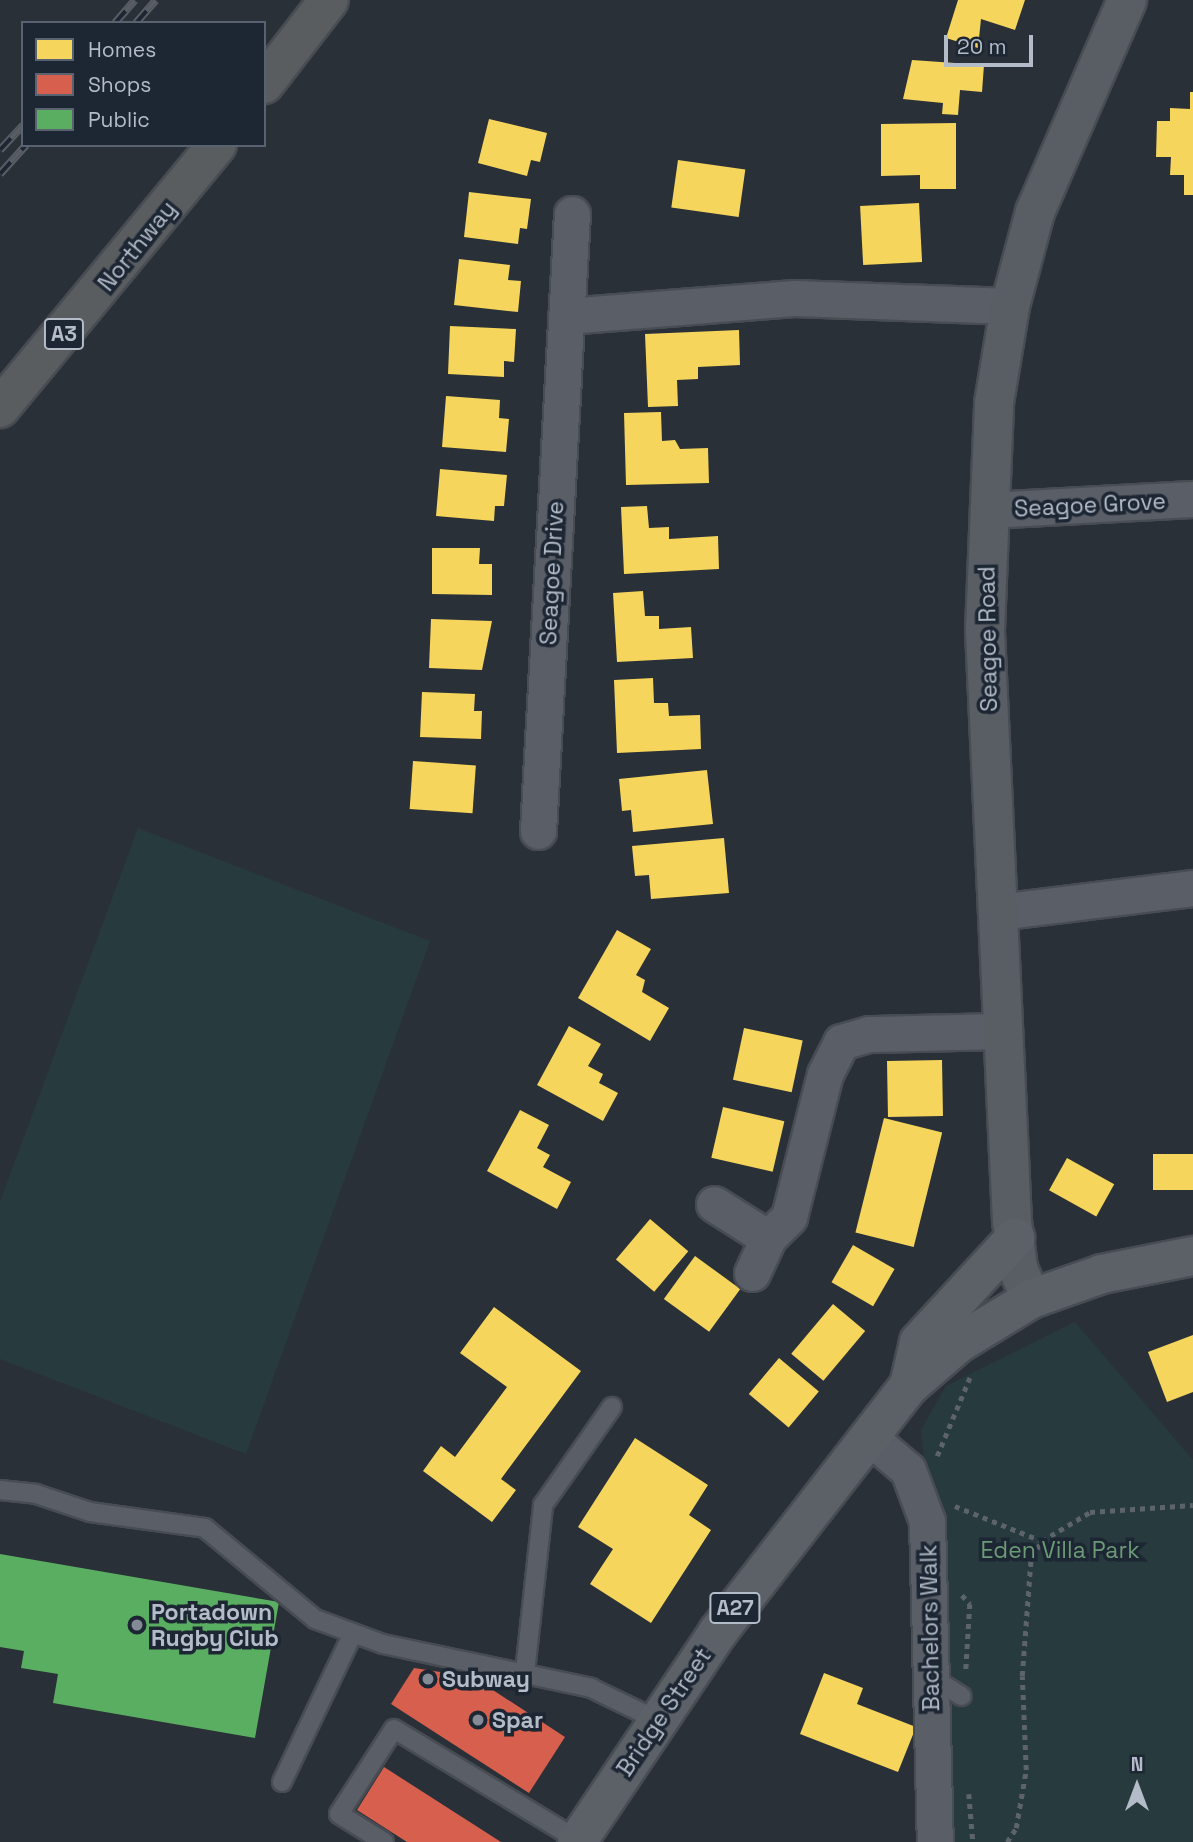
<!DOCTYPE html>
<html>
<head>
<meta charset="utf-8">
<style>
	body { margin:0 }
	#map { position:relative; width:1193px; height:1842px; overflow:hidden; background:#2a3038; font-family:"Space Grotesk",sans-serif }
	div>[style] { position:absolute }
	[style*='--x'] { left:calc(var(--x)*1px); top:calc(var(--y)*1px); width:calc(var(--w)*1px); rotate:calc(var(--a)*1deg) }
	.green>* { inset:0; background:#273a3e }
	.homes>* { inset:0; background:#f6d55c; transform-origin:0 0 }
	.shops>* { inset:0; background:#d6604d }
	.public>* { inset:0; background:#5aae61 }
	.path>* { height:4.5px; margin-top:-2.25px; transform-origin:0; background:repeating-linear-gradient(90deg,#5d636a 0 5px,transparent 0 10px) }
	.roads { filter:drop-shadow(2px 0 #484c53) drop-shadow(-2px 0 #484c53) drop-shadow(0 2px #484c53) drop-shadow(0 -2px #484c53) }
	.lane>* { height:18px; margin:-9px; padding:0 9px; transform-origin:9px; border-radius:9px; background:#5a5e66 }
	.street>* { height:35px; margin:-17.5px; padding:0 17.5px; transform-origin:17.5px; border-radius:17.5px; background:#5a5e66 }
	.secondary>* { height:38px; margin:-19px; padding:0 19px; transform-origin:19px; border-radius:19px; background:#595d64 }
	.primary>* { height:38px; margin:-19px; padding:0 19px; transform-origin:19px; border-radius:19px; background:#5c6168 }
	.highway>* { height:38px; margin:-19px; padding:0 19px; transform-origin:19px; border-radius:19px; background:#5a5d60 }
	.rail>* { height:8px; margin-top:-4px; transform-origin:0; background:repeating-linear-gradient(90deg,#1d2633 0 16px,#595d64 0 32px); box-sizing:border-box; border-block:2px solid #595d64 }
	.dots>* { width:19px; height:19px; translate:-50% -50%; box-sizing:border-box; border:4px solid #1d2633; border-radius:50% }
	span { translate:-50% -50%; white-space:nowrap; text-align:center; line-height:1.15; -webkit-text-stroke:7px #1d2633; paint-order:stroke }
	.shield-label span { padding:2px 5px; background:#1d2633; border:2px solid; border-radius:5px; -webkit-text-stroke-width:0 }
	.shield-label { font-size:21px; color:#b4bcc9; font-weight:700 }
	.street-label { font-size:23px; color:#b4bcc9 }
	.park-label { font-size:23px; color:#6b9a76 }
	.poi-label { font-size:23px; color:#b4bcc9; font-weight:700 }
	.left { translate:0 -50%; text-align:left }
	.legend { position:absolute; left:21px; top:21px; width:245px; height:126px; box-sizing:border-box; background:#1d2633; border:2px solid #59626f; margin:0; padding:9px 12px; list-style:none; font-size:21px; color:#b4bcc9 }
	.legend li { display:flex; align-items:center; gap:14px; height:35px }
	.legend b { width:35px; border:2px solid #59626f }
	.north { position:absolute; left:1102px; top:1751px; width:70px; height:70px; -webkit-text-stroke:5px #1d2633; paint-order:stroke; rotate:0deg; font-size:19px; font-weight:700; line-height:28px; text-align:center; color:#b4bcc9 }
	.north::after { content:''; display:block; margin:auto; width:24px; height:32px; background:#b4bcc9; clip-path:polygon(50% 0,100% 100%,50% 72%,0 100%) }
	.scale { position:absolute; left:944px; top:35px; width:89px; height:32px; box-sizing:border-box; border:4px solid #b4bcc9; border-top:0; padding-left:9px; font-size:21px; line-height:24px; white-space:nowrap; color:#b4bcc9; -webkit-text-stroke:5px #1d2633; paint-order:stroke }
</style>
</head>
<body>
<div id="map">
	<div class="green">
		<i style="clip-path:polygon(138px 828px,430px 941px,246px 1454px,0 1359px,0 1202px)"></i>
		<i style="clip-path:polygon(1075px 1322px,1193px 1460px,1193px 1842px,935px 1842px,928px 1496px,921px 1430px,946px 1386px)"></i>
	</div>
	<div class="homes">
		<i style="clip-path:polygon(958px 0,1025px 0,1015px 30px,981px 19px,978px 48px,946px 38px)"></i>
		<i style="clip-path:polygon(912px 60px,984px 65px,982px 92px,960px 90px,958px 115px,942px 114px,943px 103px,903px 99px)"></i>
		<i style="clip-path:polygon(1190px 92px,1193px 92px,1193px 195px,1184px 195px,1184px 175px,1170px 175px,1171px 157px,1156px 157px,1157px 121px,1170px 121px,1170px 108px,1190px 109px)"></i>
		<i style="clip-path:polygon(489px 119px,547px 133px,540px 162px,531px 160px,527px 176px,478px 163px)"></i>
		<i style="clip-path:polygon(956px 123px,956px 189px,920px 189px,920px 175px,881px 176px,881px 124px)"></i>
		<i style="left:678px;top:160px;width:68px;height:48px;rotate:8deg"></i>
		<i style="clip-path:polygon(469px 192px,531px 199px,527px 229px,520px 228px,518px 244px,464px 237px)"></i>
		<i style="left:919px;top:203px;width:59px;height:59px;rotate:87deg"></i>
		<i style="clip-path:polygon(459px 259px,510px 265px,508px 280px,521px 281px,518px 312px,454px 305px)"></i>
		<i style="clip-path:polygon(450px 326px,516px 329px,514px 362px,504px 361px,504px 377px,448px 374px)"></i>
		<i style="clip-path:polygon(739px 330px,740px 365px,698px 367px,698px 379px,677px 380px,678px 406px,648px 407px,645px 334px)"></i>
		<i style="clip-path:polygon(446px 396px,500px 400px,499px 418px,509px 419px,506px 452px,442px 447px)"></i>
		<i style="clip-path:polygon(661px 412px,662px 441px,675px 440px,680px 449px,708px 448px,709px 483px,626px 485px,624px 413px)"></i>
		<i style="clip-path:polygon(440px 469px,507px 475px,504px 506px,495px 506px,494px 521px,436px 516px)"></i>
		<i style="clip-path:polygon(647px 506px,649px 528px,669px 527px,669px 539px,718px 536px,719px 569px,624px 574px,621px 507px)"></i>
		<i style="clip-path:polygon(432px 548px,480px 548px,479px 564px,492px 564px,492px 595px,432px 594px)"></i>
		<i style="clip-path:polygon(643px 591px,645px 616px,659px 616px,659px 629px,691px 627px,693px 658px,617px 662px,613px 593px)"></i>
		<i style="clip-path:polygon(431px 619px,492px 621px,482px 670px,429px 668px)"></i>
		<i style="clip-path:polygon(653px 678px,654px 703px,668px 703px,669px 716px,700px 715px,701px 749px,617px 753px,614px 680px)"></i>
		<i style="clip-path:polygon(422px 692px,475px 694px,474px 711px,482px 711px,481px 739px,420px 737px)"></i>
		<i style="left:413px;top:761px;width:63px;height:48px;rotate:4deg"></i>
		<i style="clip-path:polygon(707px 770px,713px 824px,633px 832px,631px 810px,622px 811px,619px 779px)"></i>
		<i style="clip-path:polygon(724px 838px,729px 893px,651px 899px,649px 875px,635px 876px,632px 846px)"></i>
		<i style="clip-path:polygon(617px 930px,651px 949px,636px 975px,645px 980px,642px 992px,669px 1008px,650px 1041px,578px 998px)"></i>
		<i style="clip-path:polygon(569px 1026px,601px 1044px,588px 1066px,603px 1074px,599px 1083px,618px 1093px,603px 1121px,537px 1085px)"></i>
		<i style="left:744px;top:1028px;width:60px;height:53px;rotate:12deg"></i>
		<i style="left:942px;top:1060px;width:56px;height:55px;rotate:89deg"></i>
		<i style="left:723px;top:1107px;width:63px;height:52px;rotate:13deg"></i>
		<i style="clip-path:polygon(520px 1110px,549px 1125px,537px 1148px,550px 1155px,543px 1167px,571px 1182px,557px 1209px,487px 1171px)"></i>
		<i style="left:884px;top:1118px;width:60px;height:118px;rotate:14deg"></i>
		<i style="left:1193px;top:1154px;width:36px;height:40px;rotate:90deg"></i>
		<i style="left:1067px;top:1158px;width:54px;height:37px;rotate:29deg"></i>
		<i style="left:650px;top:1219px;width:50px;height:53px;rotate:40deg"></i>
		<i style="left:853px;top:1245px;width:48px;height:43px;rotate:30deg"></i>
		<i style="left:695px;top:1256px;width:56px;height:53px;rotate:36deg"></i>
		<i style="left:833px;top:1304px;width:42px;height:65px;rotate:40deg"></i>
		<i style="clip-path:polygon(494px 1307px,581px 1371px,501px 1479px,516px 1490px,492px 1522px,423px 1471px,441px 1446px,455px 1457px,507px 1387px,460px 1353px)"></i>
		<i style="clip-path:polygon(1193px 1335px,1193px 1392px,1167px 1402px,1148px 1352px)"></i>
		<i style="left:779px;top:1358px;width:52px;height:47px;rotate:40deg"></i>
		<i style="clip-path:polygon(635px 1438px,708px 1485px,689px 1515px,711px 1530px,651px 1623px,590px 1584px,613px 1549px,578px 1527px)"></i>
		<i style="clip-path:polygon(824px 1673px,863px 1688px,857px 1704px,916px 1727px,898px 1772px,800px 1734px)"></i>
	</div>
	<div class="shops">
		<i style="clip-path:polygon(414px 1668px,473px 1677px,565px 1737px,529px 1793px,391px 1704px)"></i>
		<i style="clip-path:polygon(384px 1767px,501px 1842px,407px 1842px,357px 1810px)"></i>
	</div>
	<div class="public">
		<i style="clip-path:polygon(0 1554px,279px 1602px,255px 1738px,53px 1703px,58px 1674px,21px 1668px,24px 1651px,0 1647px)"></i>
	</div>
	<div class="path">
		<i style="--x:937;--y:1456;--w:86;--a:-67.3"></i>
		<i style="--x:955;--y:1506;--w:94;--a:21.9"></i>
		<i style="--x:962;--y:1595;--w:12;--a:48"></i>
		<i style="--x:970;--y:1604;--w:66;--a:93.5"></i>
		<i style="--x:969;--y:1794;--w:48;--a:85.2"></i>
		<i style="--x:1007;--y:1842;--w:17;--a:-57"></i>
		<i style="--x:1016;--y:1828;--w:59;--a:-80.2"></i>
		<i style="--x:1026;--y:1770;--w:94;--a:-92.4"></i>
		<i style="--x:1022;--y:1676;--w:119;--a:-85.7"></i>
		<i style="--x:1031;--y:1557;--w:19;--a:-55"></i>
		<i style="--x:1042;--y:1541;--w:56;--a:-31.1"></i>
		<i style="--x:1090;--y:1512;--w:103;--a:-3.9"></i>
	</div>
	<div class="roads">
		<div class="lane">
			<i style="--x:0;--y:1490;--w:36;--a:6"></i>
			<i style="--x:36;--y:1494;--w:57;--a:18.4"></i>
			<i style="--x:90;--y:1512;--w:116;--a:7.9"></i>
			<i style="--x:205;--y:1528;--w:143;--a:39.6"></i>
			<i style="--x:315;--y:1619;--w:72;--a:20.2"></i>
			<i style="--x:383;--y:1644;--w:213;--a:11.9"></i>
			<i style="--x:591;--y:1688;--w:76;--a:25.9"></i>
			<i style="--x:525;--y:1672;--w:168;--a:-83.8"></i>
			<i style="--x:543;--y:1505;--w:120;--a:-54.9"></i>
			<i style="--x:931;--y:1677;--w:36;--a:32"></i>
			<i style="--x:282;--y:1782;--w:165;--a:-64.5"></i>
			<i style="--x:384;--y:1842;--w:53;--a:-148.1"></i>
			<i style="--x:339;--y:1814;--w:101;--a:-57.1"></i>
			<i style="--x:394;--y:1729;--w:215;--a:31.1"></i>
		</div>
		<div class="street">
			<i style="--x:566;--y:316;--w:229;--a:-4.5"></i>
			<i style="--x:794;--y:298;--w:216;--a:2.1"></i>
			<i style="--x:988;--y:510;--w:205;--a:-3.1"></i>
			<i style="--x:538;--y:831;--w:618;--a:-86.85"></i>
			<i style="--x:998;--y:912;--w:196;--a:-7"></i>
			<i style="--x:714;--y:1204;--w:64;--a:32.2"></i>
			<i style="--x:752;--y:1273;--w:38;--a:-65"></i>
			<i style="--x:768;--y:1238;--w:30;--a:-45"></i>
			<i style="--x:789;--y:1217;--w:147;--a:-75.9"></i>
			<i style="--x:825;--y:1074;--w:36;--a:-63"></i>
			<i style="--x:841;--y:1042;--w:29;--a:-16"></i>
			<i style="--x:869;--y:1034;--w:135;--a:-1.3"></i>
			<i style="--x:868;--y:1436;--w:52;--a:40.4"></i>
			<i style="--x:908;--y:1470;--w:54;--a:69.6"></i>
			<i style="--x:927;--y:1521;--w:321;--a:88.6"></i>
		</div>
		<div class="secondary">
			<i style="--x:1031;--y:1299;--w:34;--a:-113"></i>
			<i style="--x:1018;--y:1268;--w:47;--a:-97.3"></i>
			<i style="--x:1012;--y:1221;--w:592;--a:-92.62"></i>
			<i style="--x:985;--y:630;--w:227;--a:-87.7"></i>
			<i style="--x:994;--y:403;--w:98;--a:-80.6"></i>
			<i style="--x:1010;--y:306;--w:97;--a:-75.1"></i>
			<i style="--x:1035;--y:212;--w:231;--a:-66.5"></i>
		</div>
		<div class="primary">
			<i style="--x:909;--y:1386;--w:45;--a:-77.2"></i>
			<i style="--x:919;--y:1342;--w:142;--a:-47.3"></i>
			<i style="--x:577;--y:1842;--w:253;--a:-56.1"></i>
			<i style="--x:718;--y:1632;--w:311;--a:-52.2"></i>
			<i style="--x:909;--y:1386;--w:66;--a:-40.7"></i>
			<i style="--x:959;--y:1343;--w:84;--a:-31.4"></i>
			<i style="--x:1031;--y:1299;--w:75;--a:-19.4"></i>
			<i style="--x:1102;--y:1274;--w:93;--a:-11.2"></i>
		</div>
		<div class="highway">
			<i style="--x:264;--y:84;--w:106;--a:-52.3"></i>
			<i style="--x:0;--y:408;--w:341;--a:-50.5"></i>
		</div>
	</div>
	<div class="rail">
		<i style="--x:115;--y:23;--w:30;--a:-49"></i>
		<i style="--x:136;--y:23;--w:30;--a:-49"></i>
		<i style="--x:0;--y:150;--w:34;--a:-47"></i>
		<i style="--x:0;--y:174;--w:39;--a:-48"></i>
	</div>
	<div class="dots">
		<i style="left:137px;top:1625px;background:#848b96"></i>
		<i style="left:428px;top:1679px;background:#848b96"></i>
		<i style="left:478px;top:1720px;background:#848b96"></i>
	</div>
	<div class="shield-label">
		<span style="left:64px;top:334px">A3</span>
		<span style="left:735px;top:1608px">A27</span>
	</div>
	<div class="street-label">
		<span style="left:137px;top:246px;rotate:-51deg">Northway</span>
		<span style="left:1090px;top:505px;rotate:-3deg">Seagoe Grove</span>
		<span style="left:552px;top:573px;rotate:-87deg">Seagoe Drive</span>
		<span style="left:988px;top:639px;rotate:-91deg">Seagoe Road</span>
		<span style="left:930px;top:1628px;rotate:-91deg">Bachelors Walk</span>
		<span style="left:664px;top:1712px;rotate:-56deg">Bridge Street</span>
	</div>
	<div class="park-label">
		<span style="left:1060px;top:1550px">Eden Villa Park</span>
	</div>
	<div class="poi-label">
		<span class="left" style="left:151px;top:1625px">Portadown<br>Rugby Club</span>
		<span class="left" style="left:442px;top:1679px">Subway</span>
		<span class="left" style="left:492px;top:1720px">Spar</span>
	</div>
	<ul class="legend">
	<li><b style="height:19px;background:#f6d55c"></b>Homes</li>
	<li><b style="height:19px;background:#d6604d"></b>Shops</li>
	<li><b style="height:19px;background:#5aae61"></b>Public</li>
	</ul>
	<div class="north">N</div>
	<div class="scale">20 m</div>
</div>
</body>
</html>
